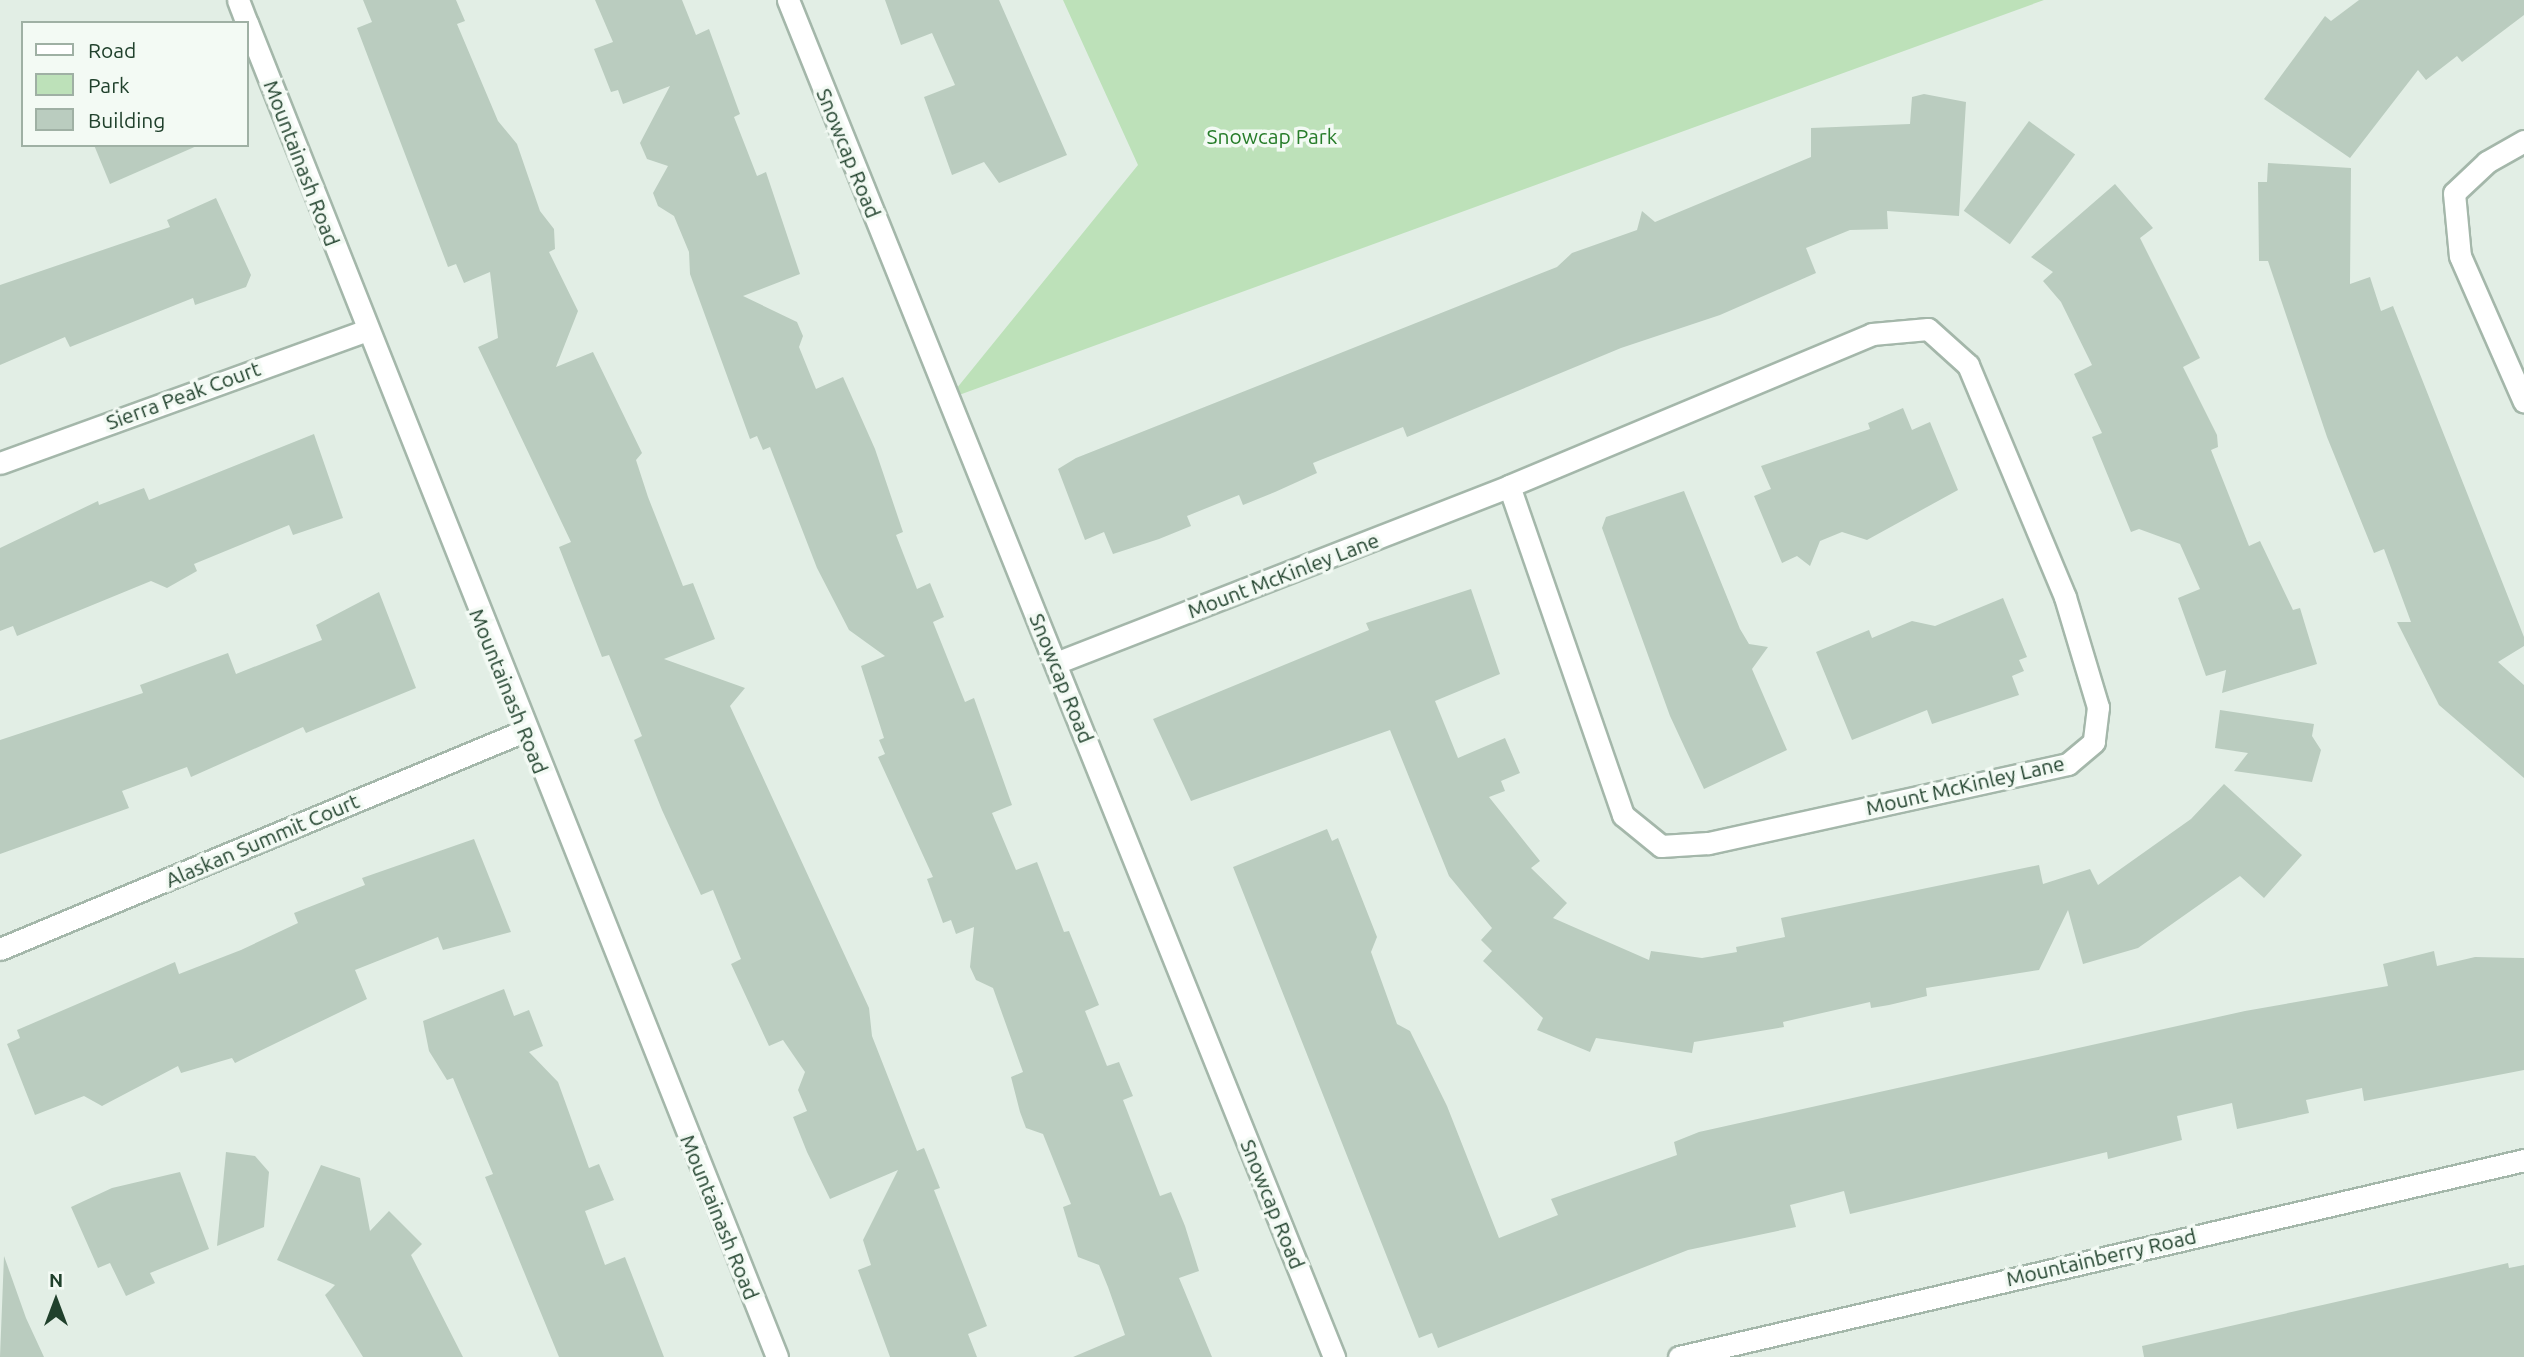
<!DOCTYPE html>
<html>
<head>
<meta charset="utf-8">
<style>
	body { margin:0 }
	#map { position:relative; width:2524px; height:1357px; overflow:hidden; background:#e2eee5; font-family:Ubuntu,sans-serif }
	div>[style] { position:absolute }
	[style*='--x'] { left:calc(var(--x)*1px); top:calc(var(--y)*1px); width:calc(var(--w)*1px); rotate:calc(var(--a)*1deg) }
	.green>* { inset:0; background:#bde1b9 }
	.building>* { inset:0; background:#baccbf; transform-origin:0 0 }
	.roads { filter:drop-shadow(2px 0 #a4b7aa) drop-shadow(-2px 0 #a4b7aa) drop-shadow(0 2px #a4b7aa) drop-shadow(0 -2px #a4b7aa) }
	.minor>* { height:21px; margin:-10.5px; padding:0 10.5px; transform-origin:10.5px; border-radius:10.5px; background:#fff }
	span { translate:-50% -50%; white-space:nowrap; text-align:center; line-height:1.15; -webkit-text-stroke:7px #f3faf4; paint-order:stroke }
	.park-label { font-size:21px; color:#267c29 }
	.street-label { font-size:21px; color:#20412c }
	.legend { position:absolute; left:21px; top:21px; width:228px; height:126px; box-sizing:border-box; background:#f3faf4; border:2px solid #9fb0a4; margin:0; padding:9px 12px; list-style:none; font-size:21px; color:#20412c }
	.legend li { display:flex; align-items:center; gap:14px; height:35px }
	.legend b { width:35px; border:2px solid #9fb0a4 }
	.north { position:absolute; left:21px; top:1266px; width:70px; height:70px; -webkit-text-stroke:5px #f3faf4; paint-order:stroke; rotate:0deg; font-size:19px; font-weight:700; line-height:28px; text-align:center; color:#20412c }
	.north::after { content:''; display:block; margin:auto; width:24px; height:32px; background:#20412c; clip-path:polygon(50% 0,100% 100%,50% 72%,0 100%) }
</style>
</head>
<body>
<div id="map">
	<div class="green">
		<i style="clip-path:polygon(1063px 0,2044px 0,948px 399px,1138px 165px)"></i>
	</div>
	<div class="building">
		<i style="clip-path:polygon(363px 0,456px 0,465px 21px,457px 24px,498px 121px,517px 144px,540px 211px,554px 229px,555px 249px,549px 252px,578px 311px,556px 367px,593px 352px,642px 453px,636px 460px,648px 497px,683px 586px,693px 583px,715px 639px,664px 659px,745px 688px,730px 706px,869px 1008px,872px 1036px,917px 1151px,924px 1148px,940px 1188px,934px 1190px,987px 1326px,968px 1334px,977px 1357px,890px 1357px,858px 1270px,871px 1265px,863px 1240px,898px 1170px,830px 1199px,807px 1152px,793px 1117px,807px 1111px,798px 1090px,805px 1072px,783px 1040px,769px 1046px,731px 964px,741px 959px,713px 890px,701px 895px,662px 810px,634px 740px,642px 736px,609px 655px,602px 657px,559px 547px,571px 542px,478px 347px,498px 338px,490px 272px,464px 283px,456px 264px,448px 267px,357px 28px,372px 22px)"></i>
		<i style="clip-path:polygon(595px 0,682px 0,696px 35px,709px 29px,740px 114px,734px 117px,757px 176px,766px 172px,800px 274px,743px 296px,797px 322px,803px 336px,799px 347px,816px 389px,843px 377px,875px 449px,903px 532px,896px 535px,917px 589px,930px 583px,944px 617px,933px 622px,965px 702px,974px 698px,1012px 805px,992px 813px,1016px 870px,1037px 862px,1064px 932px,1069px 931px,1099px 1005px,1085px 1011px,1107px 1066px,1119px 1062px,1133px 1096px,1123px 1100px,1160px 1196px,1171px 1192px,1185px 1226px,1199px 1271px,1179px 1278px,1212px 1357px,1073px 1357px,1125px 1335px,1108px 1287px,1099px 1265px,1078px 1257px,1063px 1207px,1071px 1204px,1043px 1134px,1026px 1128px,1020px 1112px,1011px 1077px,1023px 1072px,993px 988px,976px 980px,970px 967px,974px 927px,956px 934px,951px 920px,943px 923px,927px 879px,933px 877px,878px 757px,885px 754px,879px 740px,884px 738px,861px 666px,885px 656px,849px 630px,817px 568px,770px 447px,763px 450px,757px 436px,750px 439px,690px 274px,689px 252px,674px 216px,658px 206px,653px 193px,668px 166px,647px 159px,640px 143px,670px 86px,623px 104px,618px 90px,611px 92px,594px 49px,613px 42px)"></i>
		<i style="clip-path:polygon(885px 0,999px 0,1067px 155px,999px 183px,984px 162px,952px 175px,924px 97px,955px 85px,932px 33px,901px 45px)"></i>
		<i style="clip-path:polygon(2359px 0,2524px 0,2524px 15px,2462px 62px,2457px 56px,2426px 80px,2418px 70px,2350px 158px,2264px 99px,2325px 16px,2331px 21px)"></i>
		<i style="clip-path:polygon(1924px 94px,1966px 102px,1959px 216px,1887px 211px,1888px 229px,1850px 230px,1806px 248px,1816px 273px,1720px 315px,1621px 348px,1407px 437px,1403px 427px,1313px 463px,1317px 473px,1275px 492px,1243px 505px,1239px 495px,1187px 516px,1191px 526px,1159px 539px,1113px 554px,1104px 532px,1085px 540px,1058px 469px,1076px 458px,1557px 267px,1572px 253px,1637px 230px,1642px 211px,1655px 222px,1811px 157px,1811px 128px,1910px 124px,1912px 97px)"></i>
		<i style="left:2029px;top:121px;width:57px;height:111px;rotate:36deg"></i>
		<i style="clip-path:polygon(94px 145px,199px 145px,110px 184px)"></i>
		<i style="clip-path:polygon(2268px 163px,2351px 168px,2350px 284px,2370px 277px,2381px 311px,2393px 306px,2524px 637px,2524px 646px,2498px 662px,2524px 685px,2524px 778px,2439px 705px,2397px 622px,2411px 622px,2384px 549px,2374px 553px,2327px 437px,2268px 261px,2259px 261px,2258px 182px,2267px 182px)"></i>
		<i style="clip-path:polygon(2115px 184px,2153px 228px,2140px 238px,2200px 358px,2183px 367px,2217px 435px,2218px 447px,2211px 450px,2249px 546px,2260px 541px,2293px 610px,2300px 608px,2317px 664px,2222px 693px,2226px 670px,2206px 676px,2178px 598px,2200px 589px,2180px 544px,2139px 529px,2131px 532px,2092px 437px,2102px 433px,2074px 374px,2092px 365px,2061px 302px,2043px 281px,2053px 272px,2031px 257px)"></i>
		<i style="clip-path:polygon(216px 198px,251px 275px,246px 287px,195px 305px,193px 298px,70px 347px,65px 337px,0 365px,0 285px,170px 227px,167px 220px)"></i>
		<i style="clip-path:polygon(1903px 408px,1912px 430px,1930px 422px,1958px 490px,1867px 540px,1842px 532px,1820px 541px,1810px 566px,1797px 556px,1782px 563px,1754px 496px,1771px 489px,1761px 466px,1870px 429px,1868px 423px)"></i>
		<i style="clip-path:polygon(314px 434px,343px 518px,293px 535px,289px 525px,194px 564px,197px 571px,167px 588px,151px 581px,17px 636px,13px 626px,0 631px,0 548px,98px 501px,99px 505px,144px 488px,149px 500px)"></i>
		<i style="clip-path:polygon(1684px 491px,1740px 629px,1749px 644px,1768px 647px,1752px 669px,1787px 750px,1704px 789px,1670px 716px,1602px 528px,1606px 517px)"></i>
		<i style="clip-path:polygon(1471px 589px,1500px 674px,1435px 701px,1458px 758px,1505px 738px,1520px 773px,1501px 781px,1505px 791px,1489px 797px,1540px 861px,1531px 868px,1567px 903px,1553px 918px,1649px 960px,1651px 951px,1702px 958px,1737px 952px,1736px 947px,1785px 937px,1781px 918px,2039px 865px,2043px 884px,2090px 869px,2098px 885px,2191px 819px,2224px 784px,2302px 855px,2264px 898px,2240px 876px,2138px 948px,2083px 964px,2068px 910px,2039px 970px,1926px 988px,1927px 996px,1889px 1005px,1871px 1008px,1870px 1002px,1783px 1022px,1784px 1027px,1694px 1042px,1692px 1053px,1596px 1038px,1590px 1052px,1537px 1030px,1543px 1018px,1483px 961px,1492px 951px,1481px 940px,1492px 928px,1449px 876px,1390px 730px,1191px 801px,1153px 719px,1369px 630px,1366px 623px)"></i>
		<i style="clip-path:polygon(379px 592px,416px 688px,306px 733px,303px 727px,191px 777px,187px 767px,122px 791px,129px 808px,0 854px,0 740px,143px 693px,140px 685px,228px 653px,236px 674px,322px 640px,316px 625px)"></i>
		<i style="clip-path:polygon(2003px 598px,2027px 657px,2019px 660px,2024px 671px,2012px 676px,2019px 695px,1932px 724px,1927px 710px,1852px 740px,1816px 652px,1869px 630px,1872px 638px,1912px 621px,1935px 626px)"></i>
		<i style="clip-path:polygon(2220px 710px,2314px 724px,2312px 736px,2321px 750px,2312px 782px,2234px 771px,2248px 753px,2215px 748px)"></i>
		<i style="clip-path:polygon(1327px 829px,1332px 841px,1338px 838px,1377px 937px,1371px 952px,1397px 1024px,1410px 1031px,1447px 1106px,1499px 1238px,1558px 1215px,1551px 1199px,1677px 1155px,1674px 1142px,1699px 1132px,2245px 1011px,2388px 986px,2383px 964px,2434px 951px,2437px 966px,2475px 957px,2524px 958px,2524px 1070px,2364px 1101px,2362px 1088px,2306px 1100px,2309px 1113px,2237px 1129px,2232px 1103px,2177px 1116px,2182px 1140px,2108px 1159px,2107px 1152px,1850px 1214px,1844px 1191px,1790px 1205px,1796px 1227px,1688px 1250px,1438px 1348px,1432px 1333px,1419px 1338px,1233px 867px)"></i>
		<i style="clip-path:polygon(474px 839px,511px 932px,443px 950px,438px 937px,355px 970px,367px 999px,235px 1063px,232px 1058px,181px 1073px,178px 1066px,102px 1106px,84px 1096px,35px 1115px,7px 1044px,20px 1038px,17px 1030px,175px 962px,179px 974px,241px 950px,298px 923px,294px 913px,365px 885px,362px 878px)"></i>
		<i style="clip-path:polygon(504px 989px,514px 1016px,529px 1010px,543px 1046px,529px 1052px,558px 1082px,589px 1168px,599px 1164px,614px 1200px,585px 1211px,605px 1265px,625px 1257px,664px 1357px,559px 1357px,485px 1177px,493px 1174px,453px 1078px,447px 1080px,429px 1051px,423px 1021px)"></i>
		<i style="clip-path:polygon(226px 1152px,255px 1156px,269px 1172px,264px 1227px,217px 1246px)"></i>
		<i style="clip-path:polygon(321px 1165px,360px 1178px,370px 1231px,389px 1211px,422px 1244px,411px 1255px,463px 1357px,363px 1357px,325px 1295px,335px 1285px,277px 1260px)"></i>
		<i style="clip-path:polygon(180px 1172px,209px 1249px,150px 1273px,155px 1283px,126px 1296px,110px 1263px,98px 1268px,71px 1207px,112px 1188px)"></i>
		<i style="clip-path:polygon(4px 1256px,26px 1318px,44px 1357px,0 1357px)"></i>
		<i style="clip-path:polygon(2508px 1263px,2509px 1268px,2524px 1265px,2524px 1357px,2144px 1357px,2142px 1346px)"></i>
	</div>
	<div class="roads">
		<div class="minor">
			<i style="--x:238;--y:0;--w:25;--a:69"></i>
			<i style="--x:788;--y:0;--w:1463;--a:68.08"></i>
			<i style="--x:247;--y:23;--w:1435;--a:68.33"></i>
			<i style="--x:2524;--y:141;--w:43;--a:150.4"></i>
			<i style="--x:2487;--y:162;--w:45;--a:136.8"></i>
			<i style="--x:2454;--y:193;--w:63;--a:84.6"></i>
			<i style="--x:2460;--y:256;--w:159;--a:66.3"></i>
			<i style="--x:0;--y:463;--w:390;--a:-19.9"></i>
			<i style="--x:1056;--y:663;--w:486;--a:-21.3"></i>
			<i style="--x:1509;--y:486;--w:394;--a:-22.7"></i>
			<i style="--x:1872;--y:334;--w:56;--a:-5.1"></i>
			<i style="--x:1928;--y:329;--w:54;--a:42"></i>
			<i style="--x:1968;--y:365;--w:251;--a:67.3"></i>
			<i style="--x:2065;--y:597;--w:115;--a:73.3"></i>
			<i style="--x:2098;--y:707;--w:35;--a:97"></i>
			<i style="--x:2094;--y:742;--w:34;--a:140"></i>
			<i style="--x:2068;--y:764;--w:369;--a:167.6"></i>
			<i style="--x:1708;--y:843;--w:47;--a:176.3"></i>
			<i style="--x:1661;--y:846;--w:49;--a:-140.8"></i>
			<i style="--x:1623;--y:815;--w:348;--a:-109.1"></i>
			<i style="--x:0;--y:949;--w:568;--a:-22.59"></i>
			<i style="--x:1679;--y:1357;--w:868;--a:-13.12"></i>
		</div>
	</div>
	<div class="park-label">
		<span style="left:1272px;top:136px">Snowcap Park</span>
	</div>
	<div class="street-label">
		<span style="left:849px;top:153px;rotate:68deg">Snowcap Road</span>
		<span style="left:302px;top:163px;rotate:69deg">Mountainash Road</span>
		<span style="left:183px;top:395px;rotate:-20deg">Sierra Peak Court</span>
		<span style="left:1283px;top:575px;rotate:-21deg">Mount McKinley Lane</span>
		<span style="left:1062px;top:678px;rotate:68deg">Snowcap Road</span>
		<span style="left:509px;top:691px;rotate:68deg">Mountainash Road</span>
		<span style="left:1965px;top:785px;rotate:-13deg">Mount McKinley Lane</span>
		<span style="left:262px;top:840px;rotate:-23deg">Alaskan Summit Court</span>
		<span style="left:1273px;top:1204px;rotate:68deg">Snowcap Road</span>
		<span style="left:720px;top:1217px;rotate:68deg">Mountainash Road</span>
		<span style="left:2101px;top:1257px;rotate:-13deg">Mountainberry Road</span>
	</div>
	<ul class="legend">
	<li><b style="height:9px;background:#fff"></b>Road</li>
	<li><b style="height:19px;background:#bde1b9"></b>Park</li>
	<li><b style="height:19px;background:#baccbf"></b>Building</li>
	</ul>
	<div class="north">N</div>
</div>
</body>
</html>
